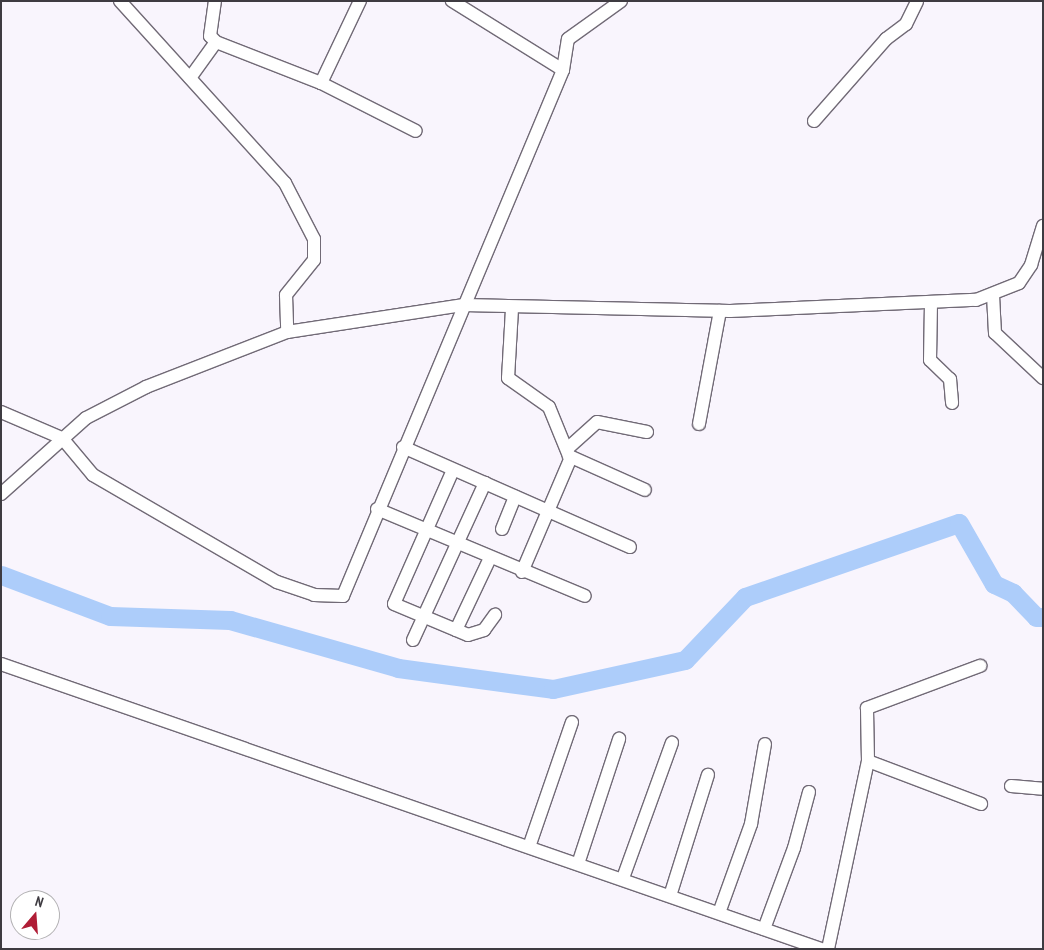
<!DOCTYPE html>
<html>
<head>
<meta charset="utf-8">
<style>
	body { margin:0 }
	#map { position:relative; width:1044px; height:950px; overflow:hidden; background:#f9f5fd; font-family:"PT Sans Narrow",sans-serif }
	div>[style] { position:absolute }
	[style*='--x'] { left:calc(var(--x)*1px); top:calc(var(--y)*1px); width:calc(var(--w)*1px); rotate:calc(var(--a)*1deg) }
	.river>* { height:19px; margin:-9.5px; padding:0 9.5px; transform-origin:9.5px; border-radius:9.5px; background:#adcdfa }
	.roads { filter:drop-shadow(1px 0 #716a76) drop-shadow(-1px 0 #716a76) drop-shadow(0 1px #716a76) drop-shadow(0 -1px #716a76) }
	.minor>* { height:12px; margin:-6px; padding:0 6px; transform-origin:6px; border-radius:6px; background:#fff }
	span { translate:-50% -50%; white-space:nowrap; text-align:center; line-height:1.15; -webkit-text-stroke:5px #fff; paint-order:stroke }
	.frame { position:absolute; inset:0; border:2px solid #3e3b41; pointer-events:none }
	.north { position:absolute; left:10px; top:890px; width:50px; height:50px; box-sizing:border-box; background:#fff; border:1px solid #b2b1b3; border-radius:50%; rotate:18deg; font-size:14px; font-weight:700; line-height:20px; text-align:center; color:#3e3b41 }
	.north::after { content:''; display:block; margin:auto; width:18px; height:22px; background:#b01d36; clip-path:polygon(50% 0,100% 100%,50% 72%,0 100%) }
</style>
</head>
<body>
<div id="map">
	<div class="river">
		<i style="--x:1;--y:575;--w:116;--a:20.6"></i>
		<i style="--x:110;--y:616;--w:120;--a:1.9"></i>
		<i style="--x:230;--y:620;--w:175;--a:15.9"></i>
		<i style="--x:398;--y:668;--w:156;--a:7.7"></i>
		<i style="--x:553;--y:689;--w:135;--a:-12.4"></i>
		<i style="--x:685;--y:660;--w:87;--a:-46.4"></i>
		<i style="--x:745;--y:597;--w:226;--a:-19.1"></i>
		<i style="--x:959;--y:523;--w:70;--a:60.2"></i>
		<i style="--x:994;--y:584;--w:21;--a:25"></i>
		<i style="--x:1013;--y:593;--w:33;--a:46"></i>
		<i style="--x:1036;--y:617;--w:7;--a:0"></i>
	</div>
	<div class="roads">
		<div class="minor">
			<i style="--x:120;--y:1;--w:246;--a:47.8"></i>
			<i style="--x:285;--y:183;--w:63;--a:62.6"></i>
			<i style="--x:314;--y:239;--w:21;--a:90"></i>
			<i style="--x:314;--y:260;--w:45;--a:128.7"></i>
			<i style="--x:286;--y:295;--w:37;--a:88"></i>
			<i style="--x:216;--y:42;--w:113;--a:21.3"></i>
			<i style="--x:321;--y:83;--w:106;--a:26.8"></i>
			<i style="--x:563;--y:70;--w:31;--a:-81"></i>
			<i style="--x:568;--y:39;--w:65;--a:-35.6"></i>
			<i style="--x:190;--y:78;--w:44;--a:-54.2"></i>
			<i style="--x:216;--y:42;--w:8;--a:-135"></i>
			<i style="--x:210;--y:36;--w:35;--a:-82"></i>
			<i style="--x:321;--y:83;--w:91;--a:-64.6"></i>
			<i style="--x:814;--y:121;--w:109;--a:-48.7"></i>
			<i style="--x:886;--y:39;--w:25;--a:-37"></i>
			<i style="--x:906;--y:24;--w:25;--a:-64"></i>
			<i style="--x:993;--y:295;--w:38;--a:87"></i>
			<i style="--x:995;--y:333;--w:66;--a:43.2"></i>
			<i style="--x:931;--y:303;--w:57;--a:91"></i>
			<i style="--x:930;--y:360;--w:28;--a:44"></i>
			<i style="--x:950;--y:379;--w:24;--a:85"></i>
			<i style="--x:512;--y:309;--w:69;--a:93.3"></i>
			<i style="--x:508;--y:378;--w:50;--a:35.3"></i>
			<i style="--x:549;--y:407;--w:53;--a:67.8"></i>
			<i style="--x:569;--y:456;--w:83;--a:24.1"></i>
			<i style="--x:1;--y:412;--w:66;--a:23.1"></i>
			<i style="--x:62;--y:438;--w:48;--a:50"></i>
			<i style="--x:93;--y:475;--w:213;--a:30.2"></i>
			<i style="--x:277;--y:582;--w:39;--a:19"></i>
			<i style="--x:314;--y:595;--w:29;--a:2"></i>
			<i style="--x:343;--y:596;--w:570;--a:-67.3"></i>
			<i style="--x:563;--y:70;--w:131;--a:-148.1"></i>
			<i style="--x:699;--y:424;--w:115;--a:-79.5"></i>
			<i style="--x:403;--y:447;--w:248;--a:23.8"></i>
			<i style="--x:567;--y:449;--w:40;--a:-42"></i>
			<i style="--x:597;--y:422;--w:51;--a:11.3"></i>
			<i style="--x:453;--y:470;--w:146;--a:113.8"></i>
			<i style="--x:394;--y:604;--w:80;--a:22.7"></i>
			<i style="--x:468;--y:635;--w:17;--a:-17"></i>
			<i style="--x:484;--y:630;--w:19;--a:-54"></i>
			<i style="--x:1;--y:494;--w:114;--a:-41.8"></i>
			<i style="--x:86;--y:418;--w:68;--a:-27.3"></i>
			<i style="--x:146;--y:387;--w:151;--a:-21.3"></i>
			<i style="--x:287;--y:332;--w:179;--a:-8.7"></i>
			<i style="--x:464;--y:305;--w:266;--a:1.3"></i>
			<i style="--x:730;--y:311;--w:246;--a:-2.6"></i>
			<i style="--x:976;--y:300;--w:46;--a:-21.6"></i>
			<i style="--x:1019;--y:283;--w:22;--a:-56"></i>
			<i style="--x:1031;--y:265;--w:41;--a:-72.9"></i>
			<i style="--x:377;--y:509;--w:225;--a:22.7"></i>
			<i style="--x:502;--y:529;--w:35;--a:-68"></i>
			<i style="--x:522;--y:572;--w:125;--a:-66.9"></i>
			<i style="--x:456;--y:630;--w:80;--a:-64.7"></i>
			<i style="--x:413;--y:640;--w:173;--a:-65.4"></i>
			<i style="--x:1;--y:664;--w:868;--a:19.17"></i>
			<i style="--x:868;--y:761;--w:121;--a:20.8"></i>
			<i style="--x:1011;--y:786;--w:32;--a:5"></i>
			<i style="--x:529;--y:847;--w:132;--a:-71"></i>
			<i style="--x:578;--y:864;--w:132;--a:-71.8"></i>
			<i style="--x:623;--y:878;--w:144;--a:-70.1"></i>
			<i style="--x:670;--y:896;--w:127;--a:-72.6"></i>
			<i style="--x:719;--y:913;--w:95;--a:-70.2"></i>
			<i style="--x:751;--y:824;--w:81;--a:-80.1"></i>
			<i style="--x:764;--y:929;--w:86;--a:-69.7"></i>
			<i style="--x:794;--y:848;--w:58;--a:-75"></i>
			<i style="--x:828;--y:949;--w:192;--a:-78"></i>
			<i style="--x:868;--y:761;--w:53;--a:-91.1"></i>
			<i style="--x:867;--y:708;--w:121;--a:-20.4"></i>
		</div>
	</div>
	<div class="frame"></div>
	<div class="north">N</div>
</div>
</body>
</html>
